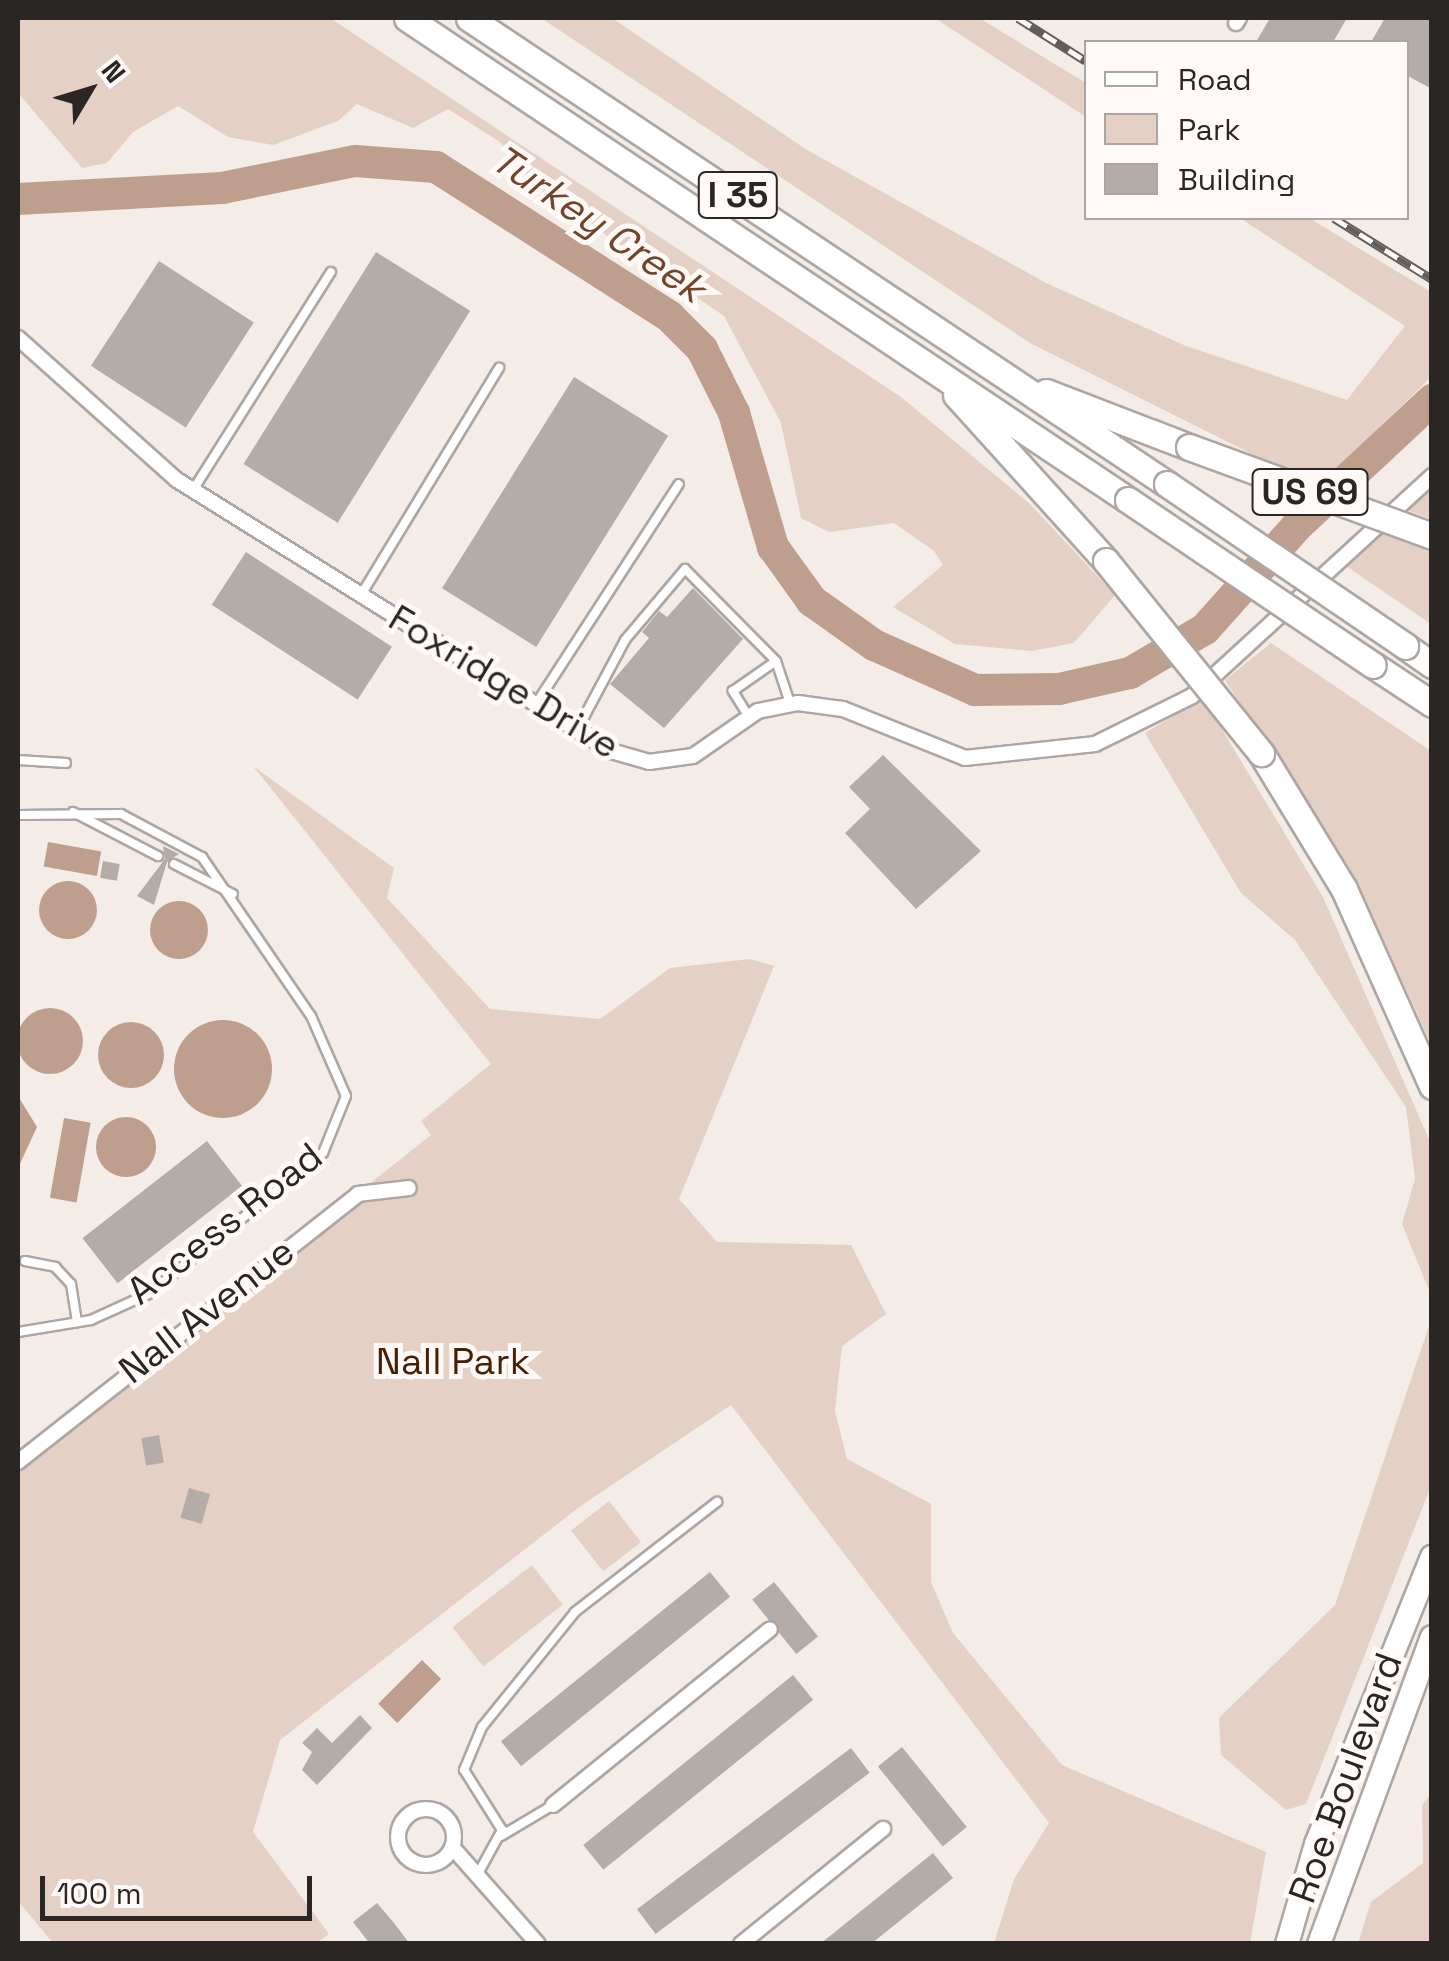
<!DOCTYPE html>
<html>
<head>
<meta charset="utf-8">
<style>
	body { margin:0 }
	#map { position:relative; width:1449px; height:1961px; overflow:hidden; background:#f4ece7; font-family:"Space Grotesk",sans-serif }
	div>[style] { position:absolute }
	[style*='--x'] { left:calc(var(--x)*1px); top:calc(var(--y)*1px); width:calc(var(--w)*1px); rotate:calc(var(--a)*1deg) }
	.green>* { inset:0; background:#e4d0c5; transform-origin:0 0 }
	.water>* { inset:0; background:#be9f8d; transform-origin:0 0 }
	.round { border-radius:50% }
	.river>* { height:32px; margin:-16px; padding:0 16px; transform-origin:16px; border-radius:16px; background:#be9f8d }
	.building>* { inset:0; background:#b3aca7; transform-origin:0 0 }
	.roads { filter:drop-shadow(2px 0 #ada6a2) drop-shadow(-2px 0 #ada6a2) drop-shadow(0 2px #ada6a2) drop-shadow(0 -2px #ada6a2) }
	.lane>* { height:8px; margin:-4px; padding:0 4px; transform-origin:4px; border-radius:4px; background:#fff }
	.street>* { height:14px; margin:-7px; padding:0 7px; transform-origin:7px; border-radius:7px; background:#fff }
	.street>.ring { margin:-7px; padding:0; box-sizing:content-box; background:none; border:14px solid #fff; border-radius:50% }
	.primary>* { height:22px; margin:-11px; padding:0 11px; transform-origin:11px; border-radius:11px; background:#fff }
	.highway>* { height:25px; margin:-12.5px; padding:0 12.5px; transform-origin:12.5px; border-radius:12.5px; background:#fff }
	.rail>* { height:9px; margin-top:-4.5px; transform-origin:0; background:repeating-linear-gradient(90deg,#fffaf7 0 15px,#625e5b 0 30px); box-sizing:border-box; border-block:2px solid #625e5b }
	.bridges { filter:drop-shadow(2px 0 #ada6a2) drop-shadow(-2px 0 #ada6a2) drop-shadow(0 2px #ada6a2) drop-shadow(0 -2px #ada6a2) }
	.highway-bridge>* { height:25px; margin:-12.5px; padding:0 12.5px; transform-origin:12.5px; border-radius:12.5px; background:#fff }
	span { translate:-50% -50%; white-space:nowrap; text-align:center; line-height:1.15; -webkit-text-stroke:10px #fffaf7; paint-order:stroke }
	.shield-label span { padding:2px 8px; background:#fffaf7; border:2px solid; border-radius:8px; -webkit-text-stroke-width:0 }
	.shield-label { font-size:35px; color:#292624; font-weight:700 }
	.street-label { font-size:38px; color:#292624 }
	.park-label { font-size:38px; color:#481f02 }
	.water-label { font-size:40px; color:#724429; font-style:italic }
	.frame { position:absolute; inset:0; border:20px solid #292624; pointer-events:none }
	.legend { position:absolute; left:1084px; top:40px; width:325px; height:180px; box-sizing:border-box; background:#fffaf7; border:2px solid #a9a5a3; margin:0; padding:12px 18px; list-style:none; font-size:30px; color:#292624 }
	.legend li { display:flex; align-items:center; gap:20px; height:50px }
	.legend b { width:50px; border:2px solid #a9a5a3 }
	.north { position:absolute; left:40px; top:40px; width:100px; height:100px; -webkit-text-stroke:8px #fffaf7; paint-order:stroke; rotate:52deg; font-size:28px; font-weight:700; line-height:40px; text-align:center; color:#292624 }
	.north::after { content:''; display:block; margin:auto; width:35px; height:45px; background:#292624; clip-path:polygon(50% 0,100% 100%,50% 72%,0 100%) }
	.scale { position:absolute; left:40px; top:1876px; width:272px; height:45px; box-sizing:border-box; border:5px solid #292624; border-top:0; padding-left:12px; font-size:30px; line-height:35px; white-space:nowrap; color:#292624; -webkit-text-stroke:8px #fffaf7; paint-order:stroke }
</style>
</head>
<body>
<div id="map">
	<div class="green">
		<i style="clip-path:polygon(18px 18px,330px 18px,901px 397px,1030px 504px,1115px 595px,1074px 643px,1032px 651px,955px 644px,893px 607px,943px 565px,934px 551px,894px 523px,829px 532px,801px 518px,781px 423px,724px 316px,537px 188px,500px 142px,448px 109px,413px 128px,357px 104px,338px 121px,273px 145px,228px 137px,178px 106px,133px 132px,107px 163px,82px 168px,18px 93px)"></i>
		<i style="clip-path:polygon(541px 18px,612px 18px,807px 150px,1046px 283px,1186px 346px,1347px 400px,1405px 326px,1240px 218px,1309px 218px,1431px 292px,1431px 377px,1325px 481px,1262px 459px,1030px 343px)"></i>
		<i style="clip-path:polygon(935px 18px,979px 18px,1086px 83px,1086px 117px)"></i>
		<i style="clip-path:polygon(1431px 487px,1431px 519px,1407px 510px)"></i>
		<i style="clip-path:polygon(1384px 531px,1431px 547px,1431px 624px,1346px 566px)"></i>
		<i style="clip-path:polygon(1271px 643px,1431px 751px,1431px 1044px,1366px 901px,1225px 680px)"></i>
		<i style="clip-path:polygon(1203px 698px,1323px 897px,1431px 1144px,1431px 1295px,1402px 1224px,1415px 1179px,1406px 1107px,1295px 940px,1241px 893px,1145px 733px)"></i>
		<i style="clip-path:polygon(253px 766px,394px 868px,387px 898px,490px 1009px,600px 1019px,670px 968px,750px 959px,774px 966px,679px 1199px,717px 1242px,851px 1245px,886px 1314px,842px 1346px,835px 1411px,847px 1459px,931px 1504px,931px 1582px,953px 1633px,1062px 1765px,1266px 1852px,1250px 1943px,994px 1943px,1014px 1879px,1049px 1823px,731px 1405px,582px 1505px,280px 1740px,253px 1832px,329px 1934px,316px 1943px,53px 1943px,18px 1901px,18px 1463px,431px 1135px,421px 1121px,491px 1064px)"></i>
		<i style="clip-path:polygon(1431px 1320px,1431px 1486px,1306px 1804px,1286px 1810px,1221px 1755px,1219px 1718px,1335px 1605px)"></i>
		<i style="left:609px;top:1501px;width:52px;height:48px;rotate:52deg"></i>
		<i style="left:532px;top:1565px;width:50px;height:101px;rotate:52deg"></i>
		<i style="clip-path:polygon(1431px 1794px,1431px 1943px,1358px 1943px,1371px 1902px,1423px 1863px,1422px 1805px)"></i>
	</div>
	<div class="water">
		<i style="left:48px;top:842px;width:54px;height:25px;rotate:10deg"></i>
		<i class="round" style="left:39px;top:881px;width:58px;height:58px"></i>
		<i class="round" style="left:150px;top:901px;width:58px;height:58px"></i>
		<i class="round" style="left:17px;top:1008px;width:66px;height:66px"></i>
		<i class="round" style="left:174px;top:1020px;width:98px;height:98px"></i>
		<i class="round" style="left:98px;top:1022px;width:66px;height:66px"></i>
		<i style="clip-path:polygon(18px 1096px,37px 1127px,18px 1168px)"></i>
		<i class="round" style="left:96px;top:1117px;width:60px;height:60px"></i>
		<i style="left:64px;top:1118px;width:27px;height:81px;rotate:10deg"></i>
		<i style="left:422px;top:1660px;width:27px;height:62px;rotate:45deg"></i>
	</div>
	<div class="river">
		<i style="--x:18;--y:199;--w:204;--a:-3.1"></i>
		<i style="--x:222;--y:188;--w:136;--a:-11.5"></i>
		<i style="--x:355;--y:161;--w:81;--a:4.2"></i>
		<i style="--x:436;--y:167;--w:277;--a:32.6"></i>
		<i style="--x:669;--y:316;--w:47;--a:45"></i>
		<i style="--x:702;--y:349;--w:72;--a:63.4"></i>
		<i style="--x:734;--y:413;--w:140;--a:73.8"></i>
		<i style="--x:773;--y:547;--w:67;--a:54.2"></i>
		<i style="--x:812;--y:601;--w:76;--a:35.4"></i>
		<i style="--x:874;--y:645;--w:111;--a:24"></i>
		<i style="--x:975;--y:690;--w:84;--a:-0.7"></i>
		<i style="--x:1059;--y:689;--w:73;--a:-12.7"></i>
		<i style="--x:1130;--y:673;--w:87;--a:-30.4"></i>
		<i style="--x:1205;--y:629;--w:138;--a:-48.2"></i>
		<i style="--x:1297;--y:526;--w:185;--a:-43"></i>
	</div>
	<div class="building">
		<i style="clip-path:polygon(1270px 18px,1347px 18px,1333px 42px,1256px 42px)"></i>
		<i style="clip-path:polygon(1385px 18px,1432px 18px,1432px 89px,1406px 75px,1406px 42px,1371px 42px)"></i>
		<i style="left:376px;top:252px;width:111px;height:250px;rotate:32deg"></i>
		<i style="left:159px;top:261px;width:113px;height:125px;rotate:33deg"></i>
		<i style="left:574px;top:377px;width:111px;height:249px;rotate:32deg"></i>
		<i style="left:246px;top:552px;width:174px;height:63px;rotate:33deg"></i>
		<i style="clip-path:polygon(693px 588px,743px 639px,664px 728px,610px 684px,649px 638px,642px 632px,659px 611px,667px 617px)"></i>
		<i style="clip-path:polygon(883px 755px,981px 851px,916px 909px,845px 833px,870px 809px,849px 787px)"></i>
		<i style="clip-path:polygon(163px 846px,179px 854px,167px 862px,154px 905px,137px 896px,165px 859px)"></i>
		<i style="left:103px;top:861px;width:17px;height:17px;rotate:10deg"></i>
		<i style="left:207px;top:1141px;width:57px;height:158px;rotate:52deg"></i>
		<i style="left:159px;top:1435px;width:28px;height:18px;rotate:80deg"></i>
		<i style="left:189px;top:1488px;width:22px;height:31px;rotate:16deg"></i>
		<i style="left:710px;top:1572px;width:32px;height:269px;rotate:51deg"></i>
		<i style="left:774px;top:1582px;width:70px;height:28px;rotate:51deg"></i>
		<i style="left:793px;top:1675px;width:32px;height:270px;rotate:51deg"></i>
		<i style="clip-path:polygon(360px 1715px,372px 1728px,317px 1785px,302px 1770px,312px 1752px,302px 1743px,317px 1728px,332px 1743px)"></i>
		<i style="left:902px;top:1747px;width:103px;height:31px;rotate:51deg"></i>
		<i style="left:851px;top:1748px;width:31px;height:268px;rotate:53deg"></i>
		<i style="clip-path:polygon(933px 1853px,953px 1878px,871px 1944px,820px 1944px)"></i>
		<i style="clip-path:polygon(377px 1903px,394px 1923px,410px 1944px,370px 1944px,353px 1922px)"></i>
	</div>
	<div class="roads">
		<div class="lane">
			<i style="--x:193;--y:490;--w:258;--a:-57.7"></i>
			<i style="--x:361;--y:595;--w:266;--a:-58.7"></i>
			<i style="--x:536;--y:704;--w:262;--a:-57"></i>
			<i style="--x:749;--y:717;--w:31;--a:-122"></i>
			<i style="--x:733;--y:691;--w:52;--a:-34.9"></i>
			<i style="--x:577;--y:730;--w:102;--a:-61.9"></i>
			<i style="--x:625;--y:640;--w:93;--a:-49.8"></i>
			<i style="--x:685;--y:569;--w:129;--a:45.3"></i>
			<i style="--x:776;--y:661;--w:44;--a:71.6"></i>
			<i style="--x:18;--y:760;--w:48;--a:3.6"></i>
			<i style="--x:73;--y:812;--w:96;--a:27.4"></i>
			<i style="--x:18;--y:815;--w:103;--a:-0.6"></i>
			<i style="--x:121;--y:814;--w:92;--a:28"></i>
			<i style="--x:202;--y:857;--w:193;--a:55.6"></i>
			<i style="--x:311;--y:1016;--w:87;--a:66.4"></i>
			<i style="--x:346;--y:1096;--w:61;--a:112"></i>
			<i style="--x:323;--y:1153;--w:225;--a:141.1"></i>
			<i style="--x:148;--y:1294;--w:63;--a:155.5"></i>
			<i style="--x:91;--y:1320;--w:74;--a:170.7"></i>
			<i style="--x:174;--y:864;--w:66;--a:27"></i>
			<i style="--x:25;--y:1261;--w:31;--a:11"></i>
			<i style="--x:55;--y:1267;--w:23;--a:47"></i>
			<i style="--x:71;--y:1284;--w:38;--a:81"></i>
			<i style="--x:501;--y:1836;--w:61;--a:-30.8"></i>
			<i style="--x:480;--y:1870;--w:46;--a:-61.2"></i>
			<i style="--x:502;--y:1830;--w:71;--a:-122.3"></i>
			<i style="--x:464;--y:1770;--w:47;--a:-67.3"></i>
			<i style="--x:482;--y:1727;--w:148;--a:-51"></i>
			<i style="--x:575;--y:1612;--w:180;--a:-37.8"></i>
		</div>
		<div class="street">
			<i style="--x:1236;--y:23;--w:6;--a:-59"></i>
			<i style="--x:18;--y:338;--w:213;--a:41.8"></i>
			<i style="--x:177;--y:480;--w:512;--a:31.98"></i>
			<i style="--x:611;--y:751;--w:40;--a:16"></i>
			<i style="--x:649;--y:762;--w:44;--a:-7.8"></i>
			<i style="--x:693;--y:756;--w:79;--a:-34.7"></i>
			<i style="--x:758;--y:711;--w:41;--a:-11.3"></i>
			<i style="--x:798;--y:703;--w:45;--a:7.6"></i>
			<i style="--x:843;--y:709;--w:131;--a:21.9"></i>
			<i style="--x:965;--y:758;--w:131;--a:-6.1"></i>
			<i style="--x:1095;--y:744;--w:108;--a:-26.3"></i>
			<i style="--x:1192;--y:696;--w:326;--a:-42.5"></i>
			<i style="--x:18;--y:1462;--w:433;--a:-38.2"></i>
			<i style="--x:358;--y:1194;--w:51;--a:-6.7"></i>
			<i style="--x:553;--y:1805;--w:279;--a:-39"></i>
			<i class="ring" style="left:398px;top:1809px;width:42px;height:42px"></i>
			<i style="--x:453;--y:1848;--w:128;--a:48.5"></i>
			<i style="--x:741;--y:1944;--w:183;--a:-39"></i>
		</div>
		<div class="primary">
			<i style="--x:1287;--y:1944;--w:104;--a:-73.8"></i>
			<i style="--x:1316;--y:1844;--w:310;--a:-68"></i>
			<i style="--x:1319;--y:1944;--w:327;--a:-69.8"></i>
		</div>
		<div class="highway">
			<i style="--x:407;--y:18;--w:867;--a:33.76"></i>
			<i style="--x:469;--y:18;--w:839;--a:33.73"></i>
			<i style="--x:1046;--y:392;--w:153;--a:21"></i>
			<i style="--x:956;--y:395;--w:224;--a:47.9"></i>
			<i style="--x:1405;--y:646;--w:33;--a:35"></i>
			<i style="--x:1373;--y:665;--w:71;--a:33.5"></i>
			<i style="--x:1261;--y:753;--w:159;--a:58.6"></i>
			<i style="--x:1344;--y:889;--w:216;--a:65.9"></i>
		</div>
	</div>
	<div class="rail">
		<i style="--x:1018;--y:18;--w:80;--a:32.3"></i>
		<i style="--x:1334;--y:218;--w:115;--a:31.9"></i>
	</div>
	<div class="bridges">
		<div class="highway-bridge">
			<i style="--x:1189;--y:447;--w:259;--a:20.1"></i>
			<i style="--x:1167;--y:484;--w:288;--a:34.2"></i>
			<i style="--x:1128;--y:500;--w:295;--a:34"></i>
			<i style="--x:1106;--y:561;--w:247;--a:51.1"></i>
		</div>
	</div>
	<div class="shield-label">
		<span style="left:738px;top:195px">I 35</span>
		<span style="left:1310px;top:492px">US 69</span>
	</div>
	<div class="street-label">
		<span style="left:504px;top:682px;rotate:31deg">Foxridge Drive</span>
		<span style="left:225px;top:1224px;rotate:-38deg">Access Road</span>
		<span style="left:207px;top:1311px;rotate:-38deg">Nall Avenue</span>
		<span style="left:1346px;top:1778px;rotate:-70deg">Roe Boulevard</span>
	</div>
	<div class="park-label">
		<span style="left:453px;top:1362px">Nall Park</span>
	</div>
	<div class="water-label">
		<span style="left:598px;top:224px;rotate:34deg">Turkey Creek</span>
	</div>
	<div class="frame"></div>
	<ul class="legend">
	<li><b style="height:12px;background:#fff"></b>Road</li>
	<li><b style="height:28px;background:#e4d0c5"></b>Park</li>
	<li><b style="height:28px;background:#b3aca7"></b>Building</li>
	</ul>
	<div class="north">N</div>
	<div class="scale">100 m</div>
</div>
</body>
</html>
